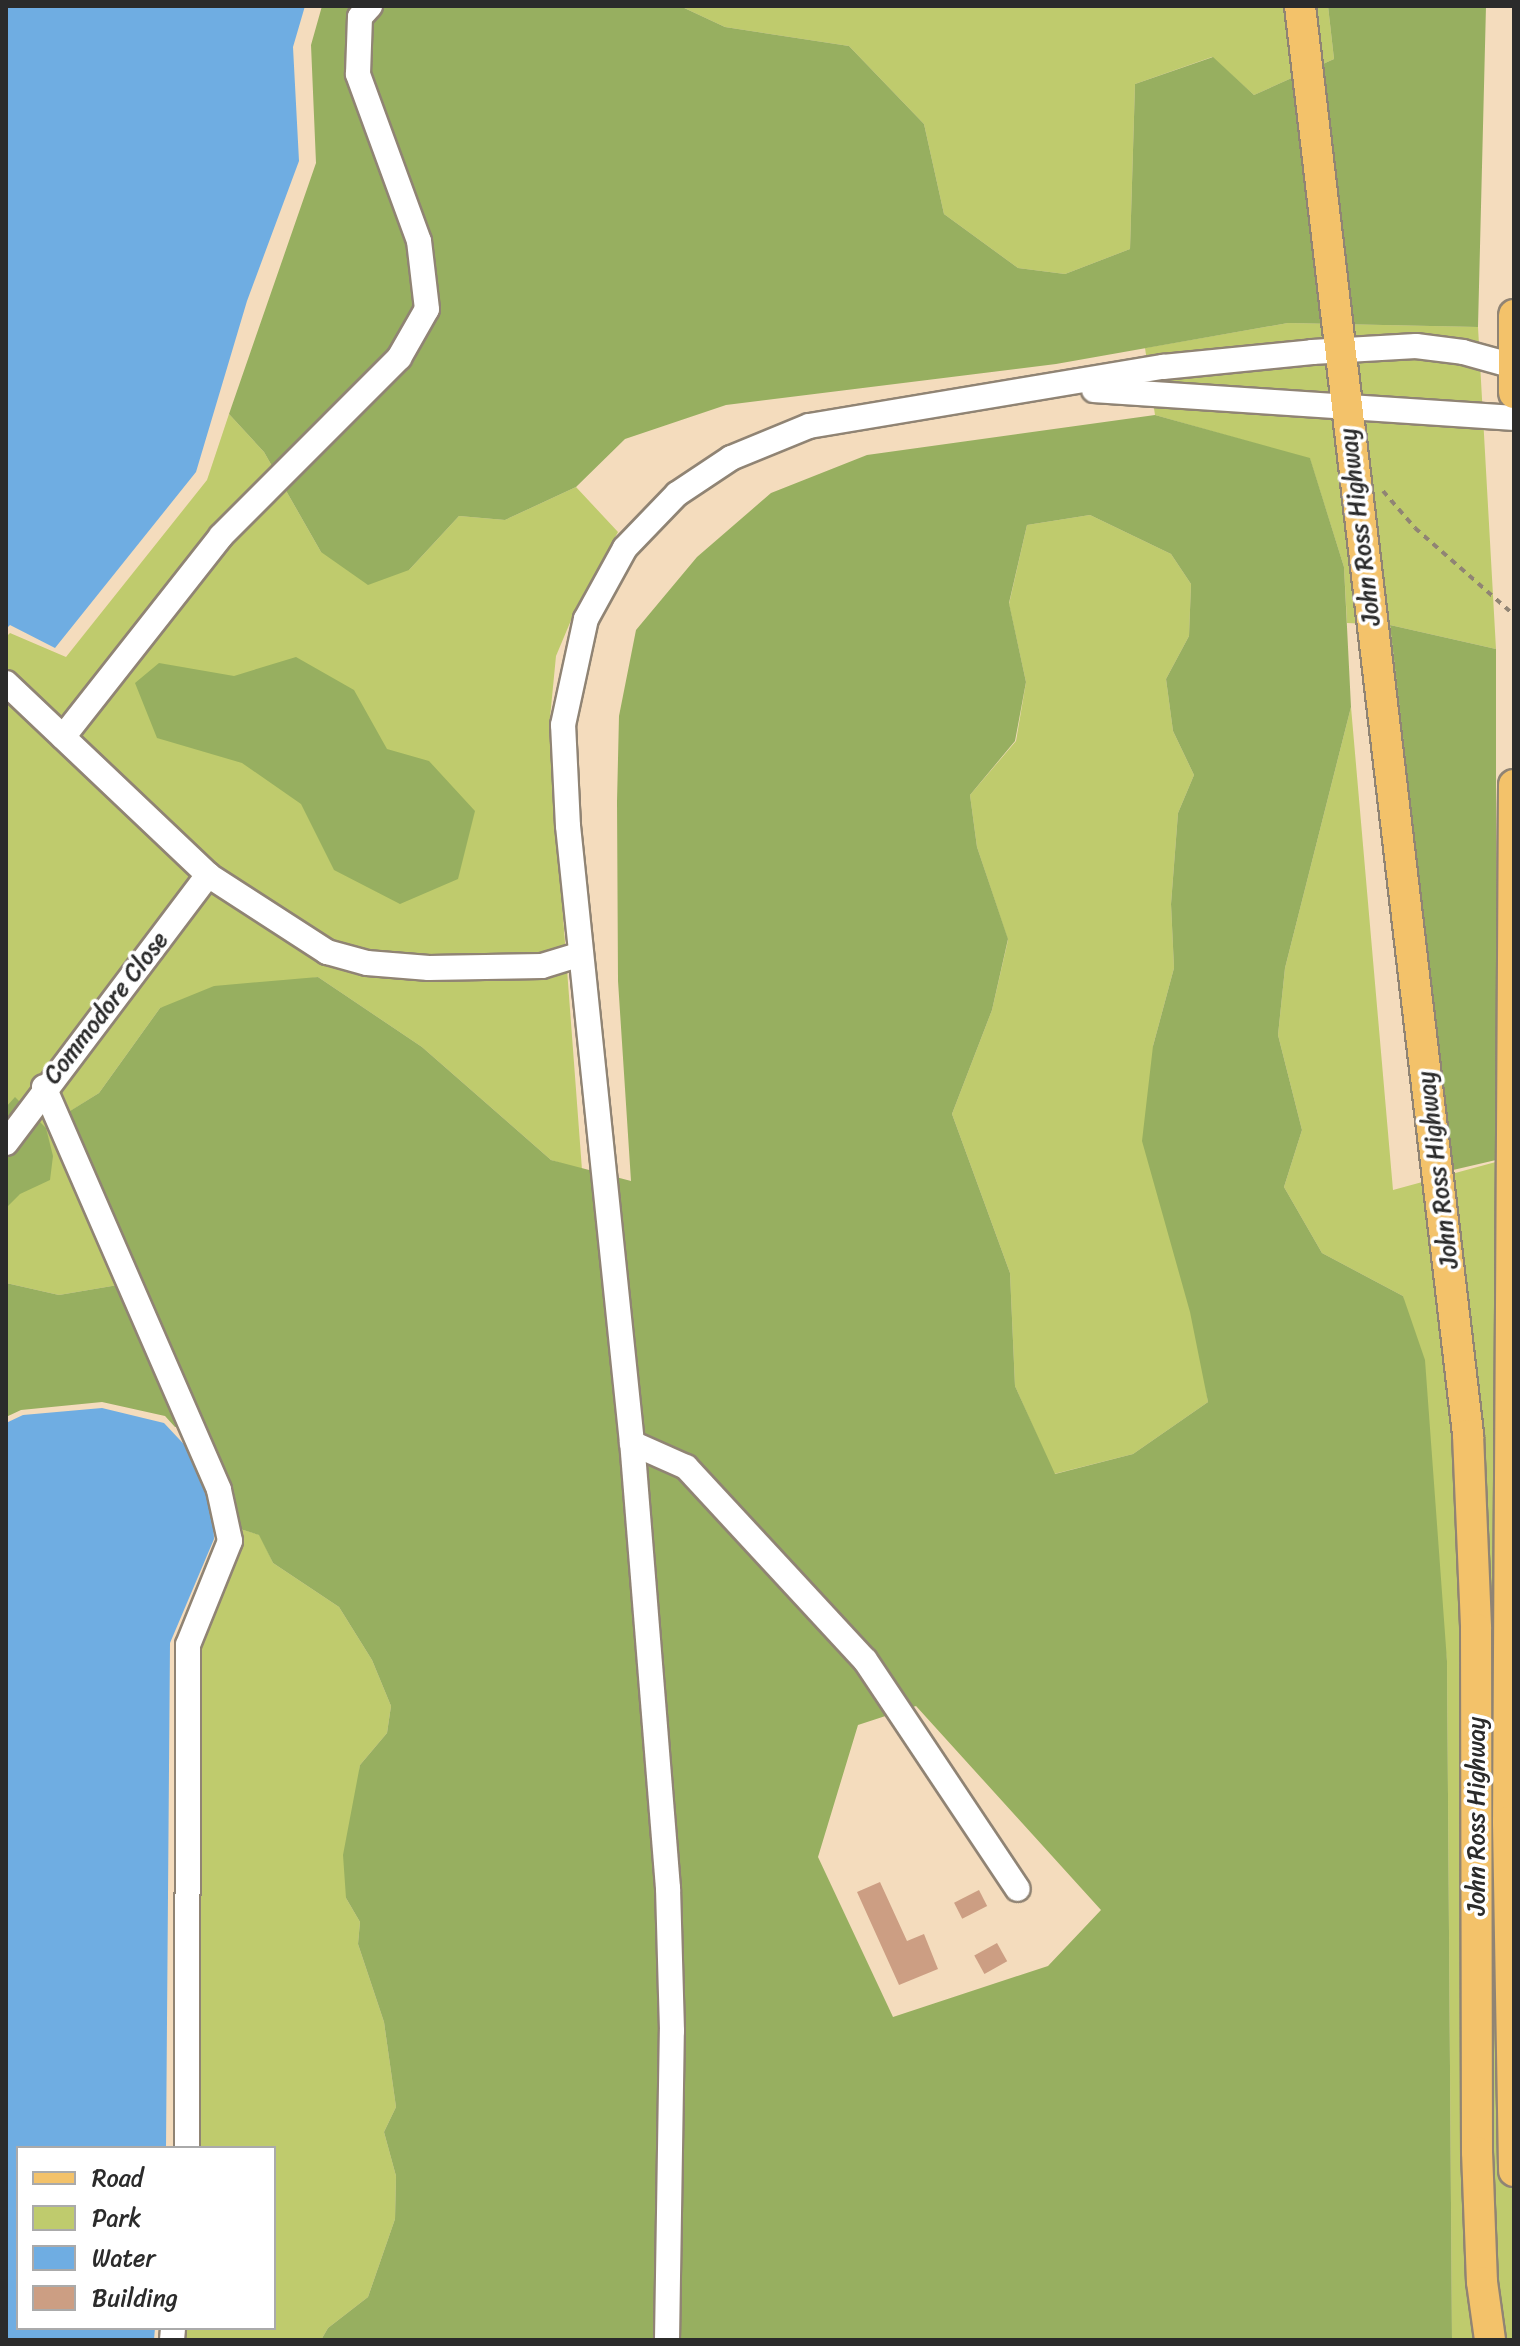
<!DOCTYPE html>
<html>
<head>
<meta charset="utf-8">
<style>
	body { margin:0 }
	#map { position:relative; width:1520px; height:2346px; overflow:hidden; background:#f4dcbd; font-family:Sriracha,sans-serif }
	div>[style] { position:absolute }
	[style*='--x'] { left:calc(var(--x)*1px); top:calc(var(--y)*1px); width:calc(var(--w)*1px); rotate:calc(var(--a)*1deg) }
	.green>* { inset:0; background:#bfcb6d }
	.forest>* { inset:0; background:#97af60 }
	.water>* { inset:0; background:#6fade2 }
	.building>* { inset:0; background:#cc9e83; transform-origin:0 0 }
	.path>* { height:4px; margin-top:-2px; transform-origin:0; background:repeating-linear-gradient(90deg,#908474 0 6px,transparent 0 12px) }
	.roads { filter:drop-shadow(2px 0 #908474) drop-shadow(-2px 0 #908474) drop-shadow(0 2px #908474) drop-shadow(0 -2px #908474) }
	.minor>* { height:24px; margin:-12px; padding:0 12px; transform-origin:12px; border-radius:12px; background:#fff }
	.major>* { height:30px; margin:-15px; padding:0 15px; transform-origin:15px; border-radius:15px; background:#f3c26a }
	span { translate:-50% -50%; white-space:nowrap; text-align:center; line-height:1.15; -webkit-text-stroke:7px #fff; paint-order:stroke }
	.street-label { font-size:24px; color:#2b2b2b }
	.frame { position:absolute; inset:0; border:8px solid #2b2b2b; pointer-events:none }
	.legend { position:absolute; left:16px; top:2146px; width:260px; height:184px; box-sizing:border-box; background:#fff; border:2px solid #aaa; margin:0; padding:10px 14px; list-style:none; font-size:24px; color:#2b2b2b }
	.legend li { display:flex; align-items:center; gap:16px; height:40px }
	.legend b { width:40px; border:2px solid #aaa }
</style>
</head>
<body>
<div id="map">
	<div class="green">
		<i style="clip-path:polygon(680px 6px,1328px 6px,1334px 59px,1254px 95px,1212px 57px,1135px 84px,1130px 249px,1065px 274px,1018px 268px,944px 214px,924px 124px,849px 46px,725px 27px)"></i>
		<i style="clip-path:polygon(1288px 323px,1478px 327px,1496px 649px,1390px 625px,1347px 623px,1344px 567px,1310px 459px,1155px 415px,1145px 348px)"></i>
		<i style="clip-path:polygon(229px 414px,264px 452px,321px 552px,409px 570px,459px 516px,505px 520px,576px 487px,618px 532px,577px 606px,556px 656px,549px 728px,582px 1170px,551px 1160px,422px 1047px,318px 977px,160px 1008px,99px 1093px,53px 1122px,118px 1285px,59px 1295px,6px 1283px,6px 637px,10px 633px,66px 657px,207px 480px)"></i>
		<i style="clip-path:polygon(1090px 515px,1171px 554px,1191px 584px,1189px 636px,1166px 679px,1173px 731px,1194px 775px,1178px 813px,1171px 904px,1174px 968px,1153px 1046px,1208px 1402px,1133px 1454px,1054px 1474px,1015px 1386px,1010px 1273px,952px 1114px,992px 1010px,1008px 940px,977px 847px,970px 795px,1016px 741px,1026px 682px,1009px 604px,1027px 525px)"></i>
		<i style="clip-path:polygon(1351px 707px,1393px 1190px,1514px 1157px,1514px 2340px,1452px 2340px,1447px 1661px,1403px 1296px,1322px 1253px,1284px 1187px,1302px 1130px,1278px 1035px,1285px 968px)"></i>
		<i style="clip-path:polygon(224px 1524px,260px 1535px,273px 1563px,339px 1607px,372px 1660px,391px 1706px,387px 1733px,360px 1765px,346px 1898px,360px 1922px,358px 1944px,384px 2022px,396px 2107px,384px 2132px,396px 2176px,395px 2219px,368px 2297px,328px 2328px,321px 2340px,161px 2340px,162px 2328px,274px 2328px,274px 2148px,173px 2148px,176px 1645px)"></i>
	</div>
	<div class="forest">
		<i style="clip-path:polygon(322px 6px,680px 6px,725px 27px,849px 46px,924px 124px,944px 214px,1018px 268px,1065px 274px,1130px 249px,1135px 84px,1213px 57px,1254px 95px,1334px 59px,1328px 6px,1486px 6px,1478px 327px,1288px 323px,1056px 364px,726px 405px,625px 439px,576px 487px,505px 520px,459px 516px,409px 570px,368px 585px,321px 552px,264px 452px,229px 414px,316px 163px,311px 45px)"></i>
		<i style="clip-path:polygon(evenodd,1155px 415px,1310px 458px,1344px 567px,1351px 707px,1285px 968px,1278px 1035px,1302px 1130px,1284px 1187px,1322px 1253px,1403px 1296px,1425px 1360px,1447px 1661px,1452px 2340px,321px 2340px,328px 2328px,368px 2297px,395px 2219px,396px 2176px,384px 2132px,396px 2107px,384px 2022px,358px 1944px,360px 1922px,346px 1898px,343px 1855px,360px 1765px,387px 1733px,391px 1706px,372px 1660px,339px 1607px,273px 1563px,259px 1535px,234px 1527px,62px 1116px,99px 1093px,160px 1008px,214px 986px,318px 977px,422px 1047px,551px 1160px,631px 1181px,618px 981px,617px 802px,619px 716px,636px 630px,697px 557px,771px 493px,867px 455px,1155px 415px,1090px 515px,1171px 554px,1191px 584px,1189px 636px,1166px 679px,1173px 731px,1194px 775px,1178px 813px,1171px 904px,1174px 968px,1153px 1046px,1142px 1141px,1190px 1312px,1208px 1402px,1133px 1454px,1055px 1474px,1015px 1386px,1010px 1273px,952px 1114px,992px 1010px,1008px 939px,977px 847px,970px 795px,1015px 741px,1026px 682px,1009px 603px,1027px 525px,1090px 515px,1155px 415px,916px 1706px,1101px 1910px,1048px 1966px,893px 2017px,818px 1857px,858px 1725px,916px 1706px)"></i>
		<i style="clip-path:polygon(1390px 625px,1496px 649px,1496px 1160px,1453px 1170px)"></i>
		<i style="clip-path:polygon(296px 657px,354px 690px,387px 749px,429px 761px,475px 811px,458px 879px,400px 904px,334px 870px,301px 804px,242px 763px,157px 738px,135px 683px,159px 663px,234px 676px)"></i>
		<i style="clip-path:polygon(15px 1097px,46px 1128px,53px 1156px,50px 1180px,20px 1194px,6px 1208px,6px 1107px)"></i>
		<i style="clip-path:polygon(6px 1283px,59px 1295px,118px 1285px,184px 1427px,175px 1427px,165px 1416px,102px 1402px,21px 1410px,6px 1417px)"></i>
	</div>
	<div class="water">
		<i style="clip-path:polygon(6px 6px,305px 6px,293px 47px,299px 161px,247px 301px,196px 472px,55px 648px,10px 625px,6px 629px)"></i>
		<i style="clip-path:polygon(102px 1408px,164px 1423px,194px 1455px,212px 1489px,214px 1539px,170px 1643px,166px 2148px,18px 2148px,18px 2328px,155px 2328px,154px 2340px,6px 2340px,6px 1423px,23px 1415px)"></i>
	</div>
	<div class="building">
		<i style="clip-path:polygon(880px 1882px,907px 1941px,924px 1934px,938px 1969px,899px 1985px,857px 1892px)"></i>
		<i style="left:979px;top:1890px;width:18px;height:28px;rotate:63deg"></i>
		<i style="left:997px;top:1943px;width:21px;height:26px;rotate:61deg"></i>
	</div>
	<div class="path">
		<i style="--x:1383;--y:491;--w:49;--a:49.1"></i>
		<i style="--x:1415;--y:528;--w:132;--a:41.3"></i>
	</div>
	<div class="roads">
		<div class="minor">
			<i style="--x:1094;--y:390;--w:421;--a:3.8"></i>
			<i style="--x:6;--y:683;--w:279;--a:43.5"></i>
			<i style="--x:208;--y:875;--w:142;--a:32.9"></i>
			<i style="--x:327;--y:952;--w:41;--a:15.4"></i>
			<i style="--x:367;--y:963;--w:62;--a:4.6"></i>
			<i style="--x:429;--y:968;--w:113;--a:-1"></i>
			<i style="--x:542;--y:966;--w:38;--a:-17"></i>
			<i style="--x:63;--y:737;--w:256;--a:-51.8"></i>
			<i style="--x:221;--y:536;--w:252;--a:-45"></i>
			<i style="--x:399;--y:358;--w:56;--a:-60.3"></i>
			<i style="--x:427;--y:309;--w:68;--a:-96.7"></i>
			<i style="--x:419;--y:241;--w:178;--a:-110.1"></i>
			<i style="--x:358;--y:74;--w:57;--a:-88"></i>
			<i style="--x:360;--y:17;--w:15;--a:-48"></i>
			<i style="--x:44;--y:1087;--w:439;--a:66.5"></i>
			<i style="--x:219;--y:1490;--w:52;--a:77.8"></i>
			<i style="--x:230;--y:1541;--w:112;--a:112"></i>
			<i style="--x:188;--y:1645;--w:503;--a:90.11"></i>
			<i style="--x:6;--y:1143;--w:336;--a:-53"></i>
			<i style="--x:632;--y:1443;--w:59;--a:24"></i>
			<i style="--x:686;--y:1467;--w:263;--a:47.2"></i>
			<i style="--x:865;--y:1660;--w:275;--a:56.3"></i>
			<i style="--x:172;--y:2340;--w:12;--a:-85"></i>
			<i style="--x:667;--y:2340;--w:309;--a:-89.1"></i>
			<i style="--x:672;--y:2031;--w:143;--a:-91.6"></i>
			<i style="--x:668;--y:1888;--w:446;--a:-94.6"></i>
			<i style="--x:632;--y:1443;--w:620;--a:-95.92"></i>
			<i style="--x:568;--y:826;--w:101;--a:-92.8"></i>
			<i style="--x:563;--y:725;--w:108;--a:-77.8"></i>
			<i style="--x:586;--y:619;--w:81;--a:-61.2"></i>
			<i style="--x:625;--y:548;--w:75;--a:-46.1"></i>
			<i style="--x:677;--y:494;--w:65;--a:-33.7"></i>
			<i style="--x:731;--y:458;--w:84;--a:-22.3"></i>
			<i style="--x:809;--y:426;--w:359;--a:-9.5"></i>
			<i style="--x:1163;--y:367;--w:150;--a:-5.7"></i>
			<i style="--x:1312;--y:352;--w:104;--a:-3.3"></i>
			<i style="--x:1416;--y:346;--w:47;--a:7.3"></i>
			<i style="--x:1463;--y:352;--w:53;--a:15.4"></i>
		</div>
		<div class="major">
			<i style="--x:1300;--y:6;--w:1439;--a:83.29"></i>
			<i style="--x:1468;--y:1435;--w:194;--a:87.6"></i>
			<i style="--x:1476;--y:1629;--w:523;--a:89.89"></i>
			<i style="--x:1477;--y:2152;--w:130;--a:87.8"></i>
			<i style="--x:1482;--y:2282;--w:59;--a:82.1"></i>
			<i style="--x:1514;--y:315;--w:78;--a:90"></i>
			<i style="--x:1514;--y:785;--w:1037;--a:90.33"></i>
			<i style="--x:1508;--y:1822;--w:349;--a:89"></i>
		</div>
	</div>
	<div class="street-label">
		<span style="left:1360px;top:527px;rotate:-97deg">John Ross Highway</span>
		<span style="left:106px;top:1008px;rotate:-52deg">Commodore Close</span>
		<span style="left:1438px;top:1170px;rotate:-97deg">John Ross Highway</span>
		<span style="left:1477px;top:1816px;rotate:-90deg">John Ross Highway</span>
	</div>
	<div class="frame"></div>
	<ul class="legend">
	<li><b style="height:10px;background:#f3c26a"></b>Road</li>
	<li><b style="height:22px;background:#bfcb6d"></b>Park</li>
	<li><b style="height:22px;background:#6fade2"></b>Water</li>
	<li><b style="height:22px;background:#cc9e83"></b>Building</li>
	</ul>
</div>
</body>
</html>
